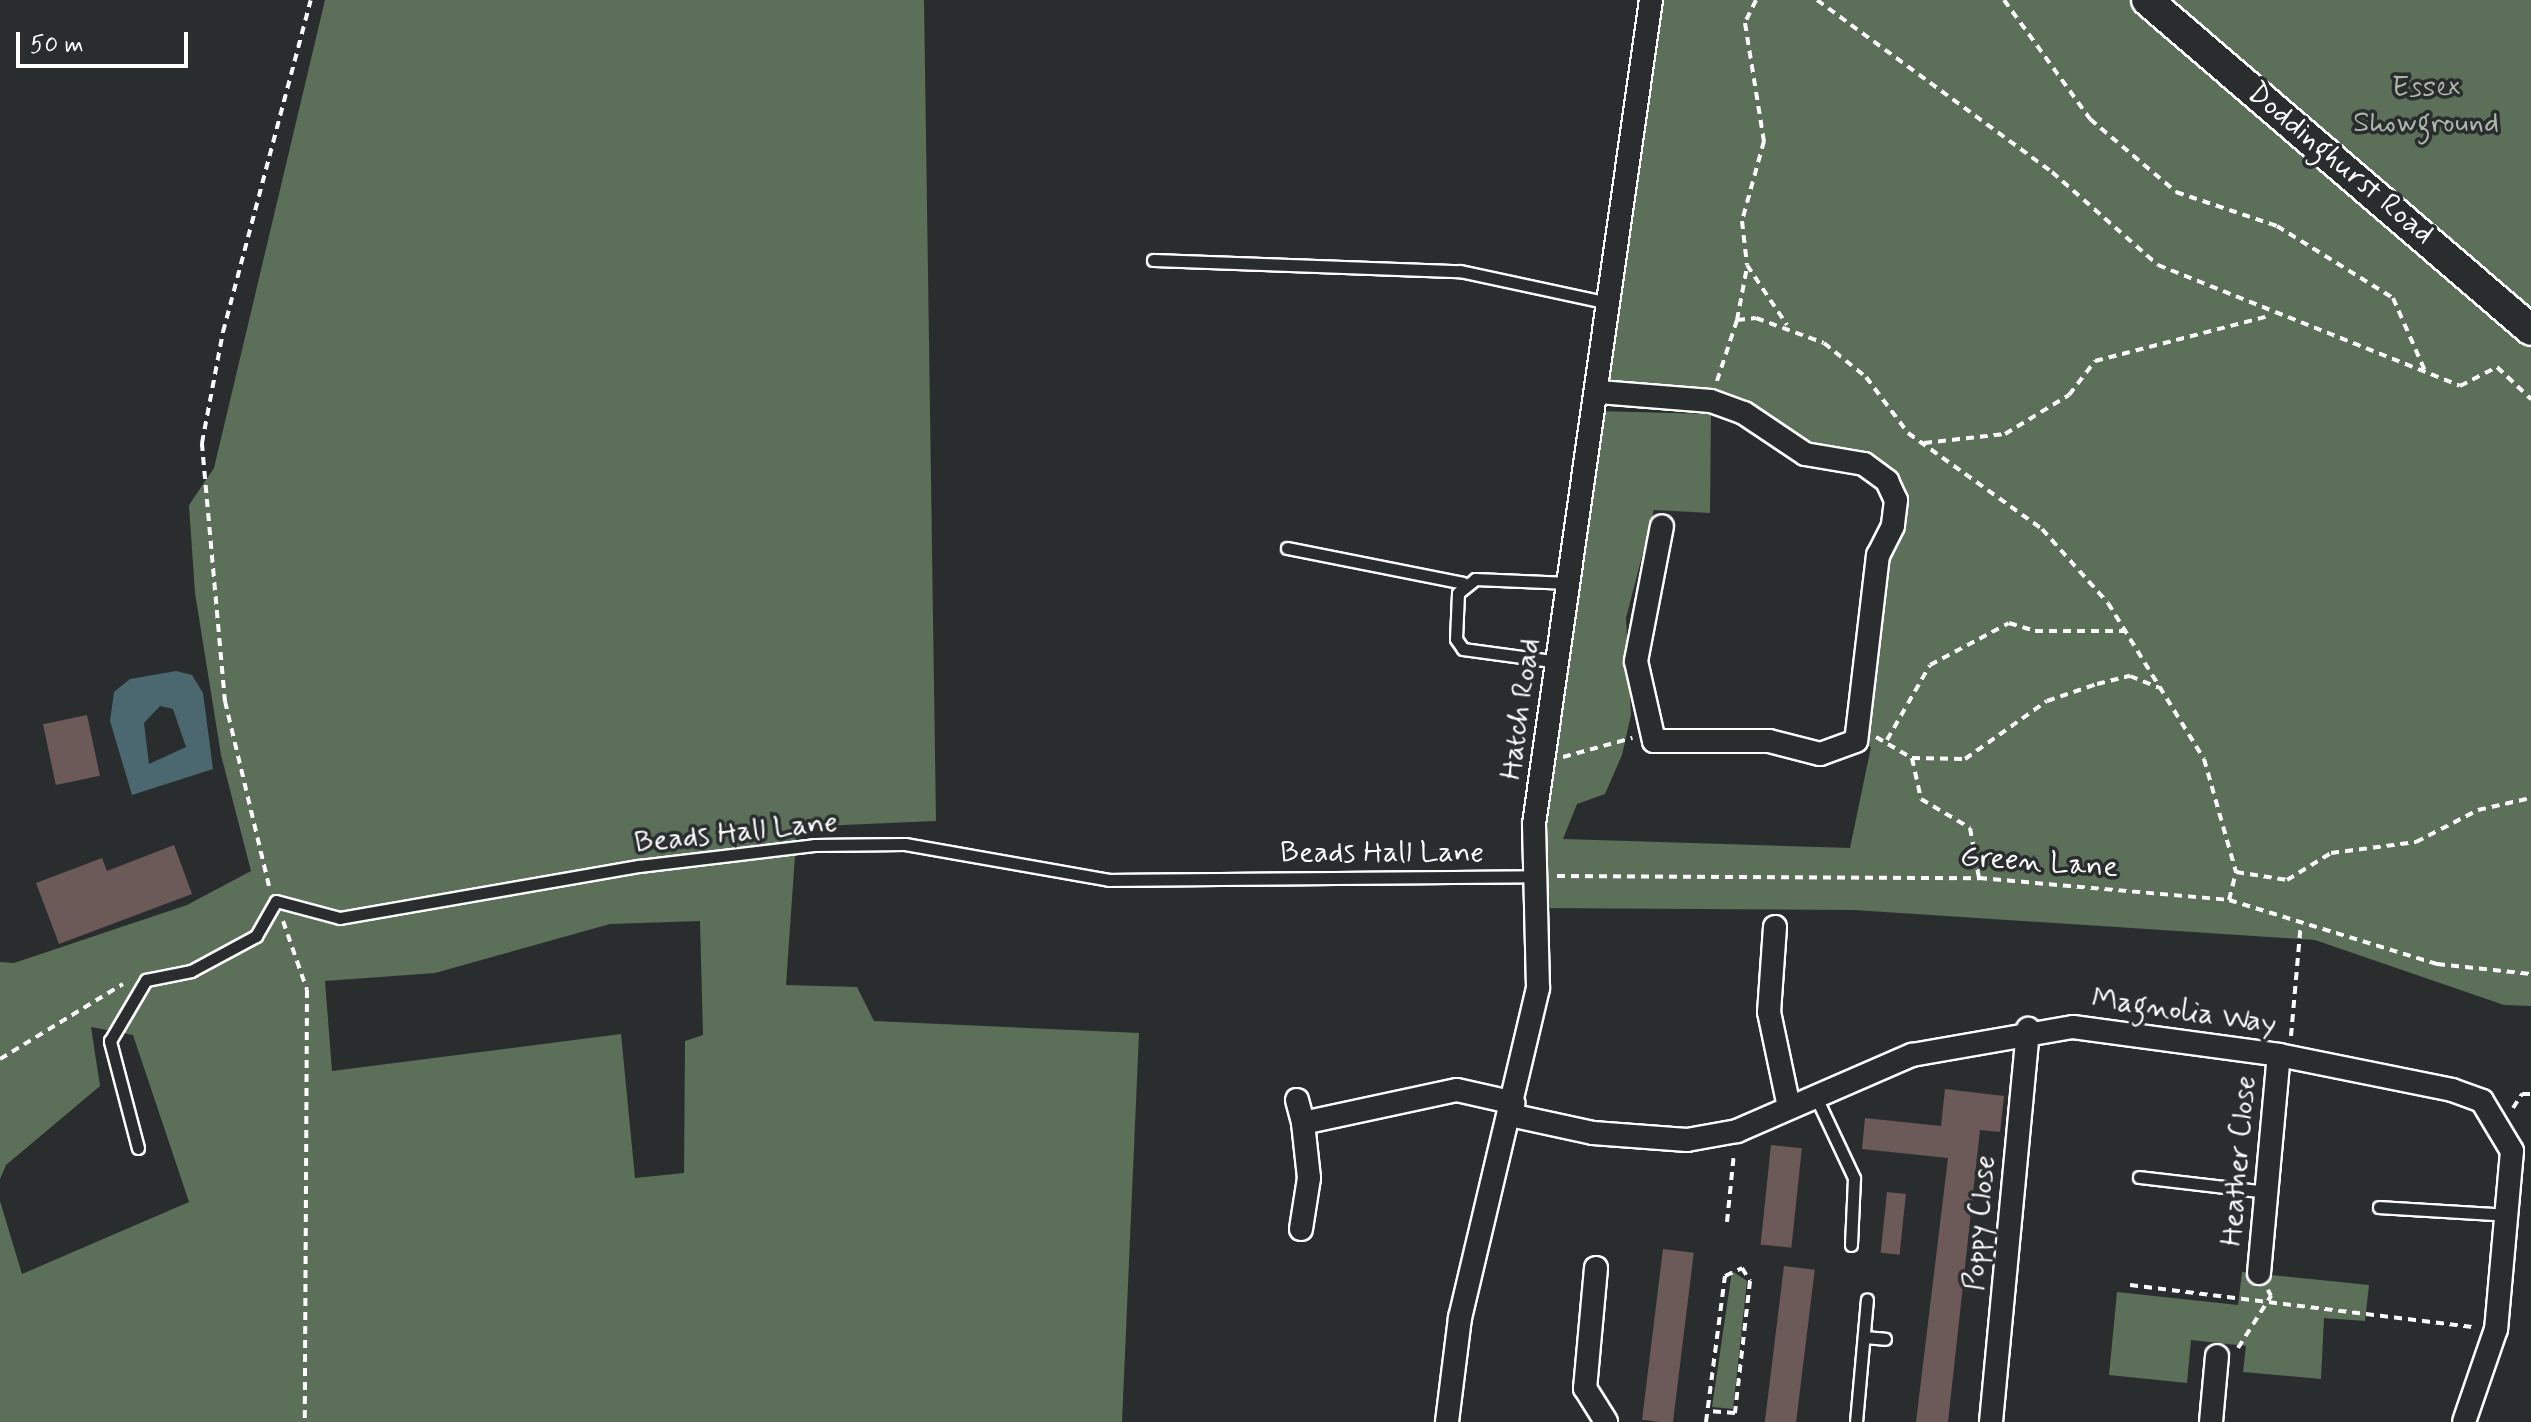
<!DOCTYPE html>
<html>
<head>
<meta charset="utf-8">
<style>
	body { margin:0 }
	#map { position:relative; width:2531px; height:1422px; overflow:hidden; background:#2a2d2e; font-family:Mynerve,sans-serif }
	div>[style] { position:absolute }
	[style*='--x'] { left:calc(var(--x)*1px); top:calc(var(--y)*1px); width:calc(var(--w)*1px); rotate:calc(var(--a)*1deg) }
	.green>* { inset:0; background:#5b6f59 }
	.water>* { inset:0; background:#4b676f }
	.building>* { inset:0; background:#6c5a58; transform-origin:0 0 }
	.path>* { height:4px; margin-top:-2px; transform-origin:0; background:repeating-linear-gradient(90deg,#fff 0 8px,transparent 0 14px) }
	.roads { filter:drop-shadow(2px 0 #fff) drop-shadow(-2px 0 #fff) drop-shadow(0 2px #fff) drop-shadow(0 -2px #fff) }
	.lane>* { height:11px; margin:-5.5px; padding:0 5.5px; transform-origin:5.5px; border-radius:5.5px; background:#2a2d2e }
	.street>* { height:22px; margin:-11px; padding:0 11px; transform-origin:11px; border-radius:11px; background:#2a2d2e }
	.secondary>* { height:30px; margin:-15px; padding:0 15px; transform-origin:15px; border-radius:15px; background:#2a2d2e }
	span { translate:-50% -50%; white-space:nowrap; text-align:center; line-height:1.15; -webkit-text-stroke:7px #2a2d2e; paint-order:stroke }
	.park-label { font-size:30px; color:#adb7ac }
	.street-label { font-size:30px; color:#fff }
	.scale { position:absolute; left:16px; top:32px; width:172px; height:36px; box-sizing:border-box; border:4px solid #fff; border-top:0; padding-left:10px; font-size:24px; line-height:28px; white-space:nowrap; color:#fff; -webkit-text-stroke:6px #2a2d2e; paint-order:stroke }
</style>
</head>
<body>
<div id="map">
	<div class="green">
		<i style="clip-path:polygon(evenodd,325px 0,924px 0,936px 821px,797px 827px,786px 985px,857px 987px,874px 1021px,1139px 1033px,1122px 1422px,0 1422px,0 1201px,22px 1274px,189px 1202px,133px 1035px,91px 1027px,100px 1086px,6px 1165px,0 1179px,0 962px,14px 963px,187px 905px,251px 871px,221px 755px,195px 593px,189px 505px,214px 468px,325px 0,700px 921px,703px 1035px,685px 1041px,684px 1173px,635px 1178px,621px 1034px,332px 1071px,325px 981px,435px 973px,610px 924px,700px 921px)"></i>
		<i style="clip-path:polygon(1651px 0,2531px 0,2531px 1006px,2504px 1005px,2315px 940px,1854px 910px,1534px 908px,1596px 411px,1711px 414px,1710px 513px,1654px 510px,1626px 618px,1631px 715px,1622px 755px,1605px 794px,1577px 804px,1563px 839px,1850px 848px,1871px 747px,1856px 739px,1893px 526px,1887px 481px,1805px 454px,1744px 413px,1599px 392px)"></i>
		<i style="clip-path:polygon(1732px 1271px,1747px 1281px,1733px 1409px,1712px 1407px)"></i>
		<i style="clip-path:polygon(2242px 1272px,2369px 1285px,2365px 1321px,2324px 1318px,2321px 1379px,2243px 1372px,2246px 1346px,2191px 1340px,2187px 1383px,2109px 1375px,2117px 1292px,2238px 1305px)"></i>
	</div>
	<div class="water">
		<i style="clip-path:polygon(evenodd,176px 671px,192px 675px,203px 693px,213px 769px,132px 795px,110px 721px,114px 692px,130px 679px,176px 671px,160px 706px,173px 709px,186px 747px,149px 764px,144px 723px,160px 706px)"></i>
	</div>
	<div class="building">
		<i style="left:87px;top:715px;width:62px;height:45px;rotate:78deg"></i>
		<i style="clip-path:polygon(174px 845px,192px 894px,59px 944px,36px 883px,102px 858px,107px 871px)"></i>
		<i style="clip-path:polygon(1945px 1089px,2004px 1096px,2000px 1132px,1980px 1130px,1948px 1422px,1916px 1422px,1948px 1158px,1862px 1149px,1865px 1118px,1941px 1126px)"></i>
		<i style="left:1771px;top:1145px;width:31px;height:100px;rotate:6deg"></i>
		<i style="left:1887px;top:1192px;width:19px;height:61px;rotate:6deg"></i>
		<i style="left:1663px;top:1249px;width:31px;height:172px;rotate:7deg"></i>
		<i style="left:1784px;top:1266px;width:31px;height:157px;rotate:7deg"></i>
	</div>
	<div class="path">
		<i style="--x:1756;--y:0;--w:25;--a:116"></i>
		<i style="--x:1745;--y:23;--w:120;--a:80.9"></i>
		<i style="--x:1764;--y:141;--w:83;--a:105.4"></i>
		<i style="--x:1742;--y:221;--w:44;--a:83.5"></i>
		<i style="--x:1747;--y:265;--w:72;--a:56.3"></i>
		<i style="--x:1817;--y:0;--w:291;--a:36.2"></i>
		<i style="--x:2052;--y:172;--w:141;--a:41.3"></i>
		<i style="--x:2158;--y:265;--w:325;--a:21.8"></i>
		<i style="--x:2460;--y:386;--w:42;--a:-27.2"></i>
		<i style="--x:2497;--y:367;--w:47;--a:43.3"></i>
		<i style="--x:2004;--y:0;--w:147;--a:54.1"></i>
		<i style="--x:2090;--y:119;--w:113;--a:40.3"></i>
		<i style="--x:2176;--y:192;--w:107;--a:18.6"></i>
		<i style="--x:2277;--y:226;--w:137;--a:31.8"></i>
		<i style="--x:2393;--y:298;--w:82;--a:66.3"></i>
		<i style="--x:1737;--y:320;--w:54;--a:-79.3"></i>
		<i style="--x:1717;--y:381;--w:64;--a:-71.8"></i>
		<i style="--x:1737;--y:320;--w:19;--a:-6"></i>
		<i style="--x:1756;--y:318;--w:72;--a:20.2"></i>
		<i style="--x:1824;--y:343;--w:54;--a:39"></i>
		<i style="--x:1866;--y:377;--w:70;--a:53.1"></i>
		<i style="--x:1908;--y:433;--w:165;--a:35.6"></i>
		<i style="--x:2042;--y:529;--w:99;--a:48.3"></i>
		<i style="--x:2108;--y:603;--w:183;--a:58.4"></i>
		<i style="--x:2204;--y:759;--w:117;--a:74.2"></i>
		<i style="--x:1924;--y:443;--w:81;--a:-6.3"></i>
		<i style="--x:2005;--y:434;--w:75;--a:-31.4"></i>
		<i style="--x:2069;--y:395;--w:43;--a:-52.6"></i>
		<i style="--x:2095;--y:361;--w:180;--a:-14.5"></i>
		<i style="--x:1876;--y:737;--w:42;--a:30.3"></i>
		<i style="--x:1912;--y:758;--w:42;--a:77.6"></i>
		<i style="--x:1921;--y:799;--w:57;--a:30.6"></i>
		<i style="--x:1970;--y:828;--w:51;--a:79.8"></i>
		<i style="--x:1887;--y:740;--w:86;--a:-60.2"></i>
		<i style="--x:1930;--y:665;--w:89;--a:-28"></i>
		<i style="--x:2009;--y:623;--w:27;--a:17"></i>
		<i style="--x:2035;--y:631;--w:93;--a:0"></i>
		<i style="--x:1563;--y:757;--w:72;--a:-15.4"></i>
		<i style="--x:1912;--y:758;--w:53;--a:1.1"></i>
		<i style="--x:1965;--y:759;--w:100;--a:-35.3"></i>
		<i style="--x:2047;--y:701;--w:53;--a:-18.8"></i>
		<i style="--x:2097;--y:684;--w:34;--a:-14"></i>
		<i style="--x:2130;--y:676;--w:31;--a:22"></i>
		<i style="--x:1557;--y:876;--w:422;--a:0.3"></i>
		<i style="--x:1979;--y:878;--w:251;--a:5"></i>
		<i style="--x:2229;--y:900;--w:218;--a:17.1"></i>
		<i style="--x:2437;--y:964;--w:95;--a:6.1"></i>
		<i style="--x:269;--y:886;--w:189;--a:-103.4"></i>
		<i style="--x:225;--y:702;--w:260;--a:-95.1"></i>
		<i style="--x:202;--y:443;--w:113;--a:-79.3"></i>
		<i style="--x:223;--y:332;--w:343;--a:-75.2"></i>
		<i style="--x:2229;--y:900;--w:29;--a:-76"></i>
		<i style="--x:2236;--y:872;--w:52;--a:8.9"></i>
		<i style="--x:2287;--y:880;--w:52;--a:-31.5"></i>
		<i style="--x:2331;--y:853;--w:86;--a:-7.4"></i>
		<i style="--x:2416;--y:842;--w:70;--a:-27.3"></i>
		<i style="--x:2478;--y:810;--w:54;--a:-12.8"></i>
		<i style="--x:283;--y:921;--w:73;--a:70.8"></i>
		<i style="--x:307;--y:990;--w:432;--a:90.3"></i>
		<i style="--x:2291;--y:1036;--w:114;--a:-85"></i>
		<i style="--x:0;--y:1059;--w:144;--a:-31.4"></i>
		<i style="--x:2513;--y:1108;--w:17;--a:-57"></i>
		<i style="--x:2522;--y:1094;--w:9;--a:0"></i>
		<i style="--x:1727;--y:1222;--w:69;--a:-84.2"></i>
		<i style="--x:2130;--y:1285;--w:347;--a:7"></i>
		<i style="--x:2238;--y:1348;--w:62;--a:-57.6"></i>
		<i style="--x:2271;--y:1296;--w:7;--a:-117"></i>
		<i style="--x:1706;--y:1422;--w:147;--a:-82.6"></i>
		<i style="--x:1725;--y:1276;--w:19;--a:-25"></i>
		<i style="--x:1742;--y:1268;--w:15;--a:58"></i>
		<i style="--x:1750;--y:1281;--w:133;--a:96.5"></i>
		<i style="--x:1735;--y:1413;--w:27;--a:-176"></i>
	</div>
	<div class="roads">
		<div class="lane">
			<i style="--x:1153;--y:260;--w:307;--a:2.1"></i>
			<i style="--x:1460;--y:271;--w:152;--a:12.1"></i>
			<i style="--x:1287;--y:548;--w:179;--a:11.2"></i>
			<i style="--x:1559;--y:662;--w:97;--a:-172.3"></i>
			<i style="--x:1463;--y:649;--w:12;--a:-125"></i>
			<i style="--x:1456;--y:639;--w:46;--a:-87.5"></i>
			<i style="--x:1458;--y:593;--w:22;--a:-39"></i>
			<i style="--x:1475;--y:579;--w:94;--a:2.4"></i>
			<i style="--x:1815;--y:1095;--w:92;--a:64.8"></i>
			<i style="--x:1854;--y:1178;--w:67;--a:92.6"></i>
			<i style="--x:138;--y:1148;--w:111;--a:-104.7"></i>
			<i style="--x:110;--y:1041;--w:71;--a:-59.5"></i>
			<i style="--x:146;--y:980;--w:46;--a:-11.3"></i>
			<i style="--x:191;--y:971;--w:74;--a:-28.3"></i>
			<i style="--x:256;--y:936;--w:40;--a:-60.3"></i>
			<i style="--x:276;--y:901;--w:66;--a:14.9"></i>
			<i style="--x:340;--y:918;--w:303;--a:-9.9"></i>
			<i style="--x:639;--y:866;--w:176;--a:-6.8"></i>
			<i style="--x:814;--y:845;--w:91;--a:-0.6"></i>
			<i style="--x:905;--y:844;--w:207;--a:10"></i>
			<i style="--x:1109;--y:880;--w:424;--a:-0.5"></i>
			<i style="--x:2139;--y:1177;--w:128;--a:6.7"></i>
			<i style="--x:2379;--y:1207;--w:130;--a:3.5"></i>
			<i style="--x:1864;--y:1337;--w:21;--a:5"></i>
			<i style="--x:1856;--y:1422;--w:123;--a:-84.9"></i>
		</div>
		<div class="street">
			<i style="--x:1599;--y:392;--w:112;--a:4.6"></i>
			<i style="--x:1711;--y:401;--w:35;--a:20"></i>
			<i style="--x:1744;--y:413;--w:73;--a:33.9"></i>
			<i style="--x:1805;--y:454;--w:60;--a:9.6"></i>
			<i style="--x:1864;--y:464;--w:29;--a:36"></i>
			<i style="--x:1887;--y:481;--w:21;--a:65"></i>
			<i style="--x:1896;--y:500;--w:26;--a:97"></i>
			<i style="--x:1893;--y:526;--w:33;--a:117"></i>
			<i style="--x:1878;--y:555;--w:187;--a:96.7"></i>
			<i style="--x:1856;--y:741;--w:38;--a:160"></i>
			<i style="--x:1820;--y:754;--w:53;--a:-165.7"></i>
			<i style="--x:1769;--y:741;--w:115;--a:180"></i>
			<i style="--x:1654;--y:741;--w:82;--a:-102.7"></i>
			<i style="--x:1636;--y:661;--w:137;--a:-79.1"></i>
			<i style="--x:1775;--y:927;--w:85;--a:94"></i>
			<i style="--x:1769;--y:1012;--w:97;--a:78.1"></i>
			<i style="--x:1297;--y:1100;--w:24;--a:75"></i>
			<i style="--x:1510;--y:1115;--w:85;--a:12.2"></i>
			<i style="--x:1593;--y:1133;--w:94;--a:4.3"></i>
			<i style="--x:1687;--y:1140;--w:51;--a:-10.2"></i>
			<i style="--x:1737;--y:1131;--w:191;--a:-23.5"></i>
			<i style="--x:1912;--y:1055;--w:163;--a:-9.9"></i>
			<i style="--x:2073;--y:1027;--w:208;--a:7.7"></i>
			<i style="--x:2279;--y:1055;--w:177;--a:11.4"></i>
			<i style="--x:2452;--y:1090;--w:32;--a:20"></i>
			<i style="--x:2482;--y:1101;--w:58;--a:59"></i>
			<i style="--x:2512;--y:1151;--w:179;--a:95.1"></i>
			<i style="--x:2496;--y:1329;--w:98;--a:109"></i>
			<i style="--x:1301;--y:1229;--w:52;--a:-81.1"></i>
			<i style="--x:1309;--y:1178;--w:55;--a:-96.2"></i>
			<i style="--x:1303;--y:1123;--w:157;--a:-12.1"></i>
			<i style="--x:1457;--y:1090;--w:58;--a:12.8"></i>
			<i style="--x:1596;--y:1268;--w:121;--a:95.2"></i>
			<i style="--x:1585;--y:1388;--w:40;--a:58"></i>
			<i style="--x:2259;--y:1273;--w:219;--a:-84.8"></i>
			<i style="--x:1447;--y:1422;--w:105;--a:-82.9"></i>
			<i style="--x:1460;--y:1318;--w:339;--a:-76.7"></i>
			<i style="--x:1538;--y:988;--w:164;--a:-91.4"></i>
			<i style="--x:1534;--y:824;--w:832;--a:-81.92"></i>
			<i style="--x:1991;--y:1422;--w:395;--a:-84.6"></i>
			<i style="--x:2211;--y:1422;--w:66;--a:-84.8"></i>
		</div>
		<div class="secondary">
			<i style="--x:2147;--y:0;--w:506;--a:40.67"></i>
		</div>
	</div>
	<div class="park-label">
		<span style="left:2426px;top:105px">Essex<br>Showground</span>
	</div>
	<div class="street-label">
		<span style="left:2340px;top:164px;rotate:40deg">Doddinghurst Road</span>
		<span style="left:1521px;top:709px;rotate:-82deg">Hatch Road</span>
		<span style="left:736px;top:833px;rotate:-6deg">Beads Hall Lane</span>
		<span style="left:1382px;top:853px">Beads Hall Lane</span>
		<span style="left:2039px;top:863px;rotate:4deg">Green Lane</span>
		<span style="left:2184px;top:1012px;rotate:8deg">Magnolia Way</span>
		<span style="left:2239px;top:1161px;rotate:-85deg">Heather Close</span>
		<span style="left:1980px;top:1223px;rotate:-85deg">Poppy Close</span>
	</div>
	<div class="scale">50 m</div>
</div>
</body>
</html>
